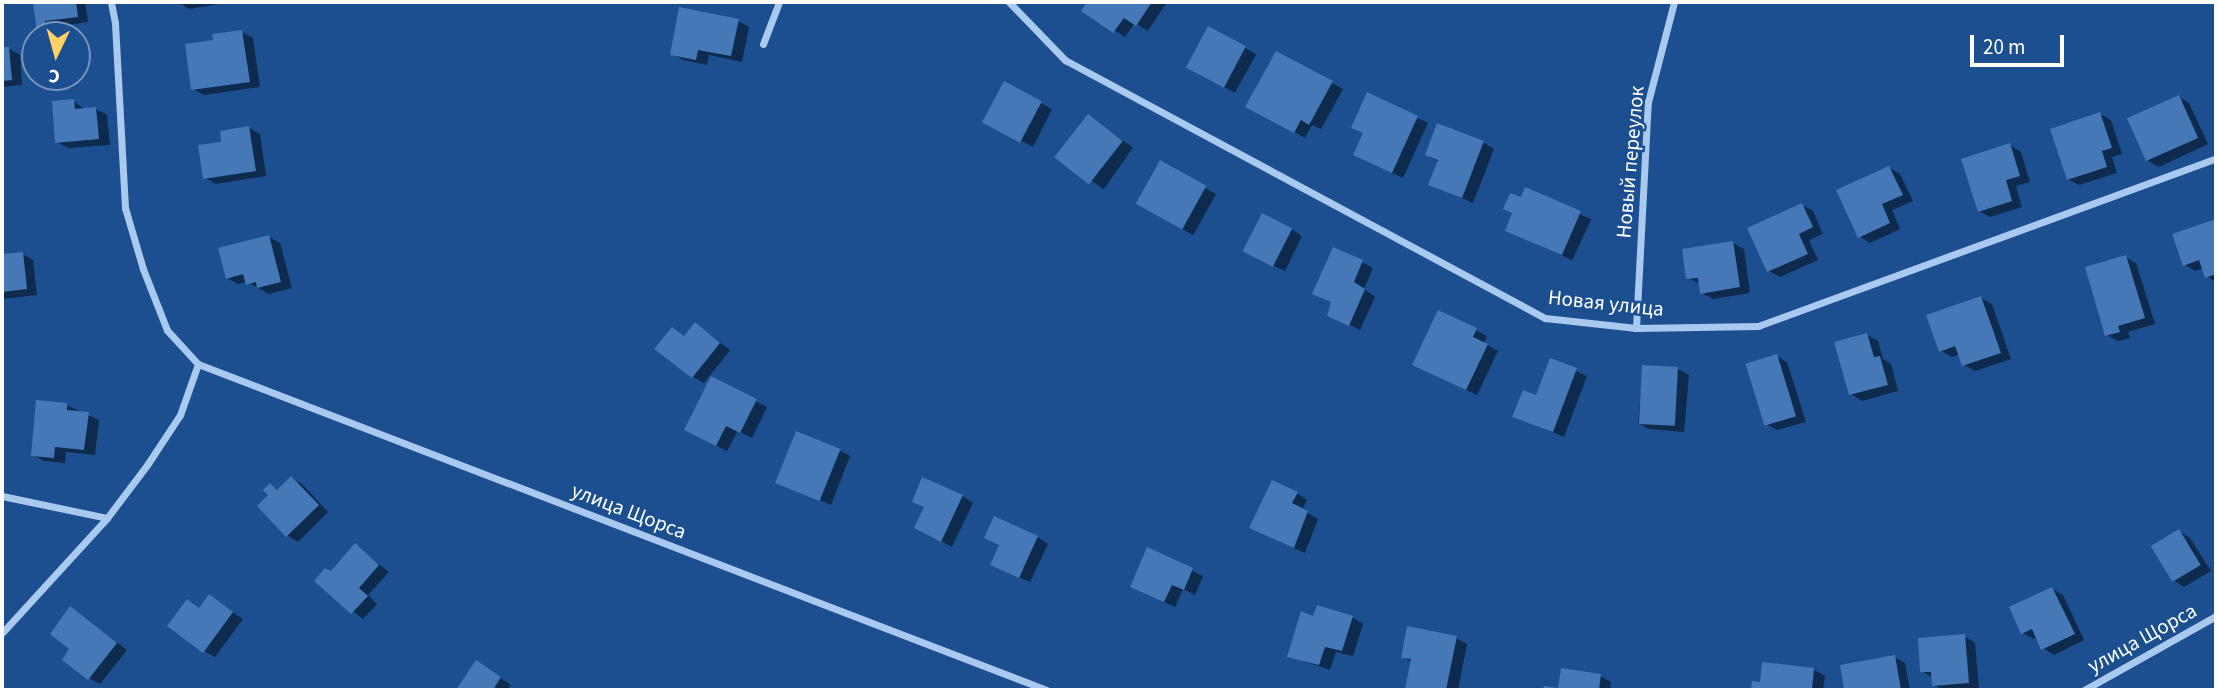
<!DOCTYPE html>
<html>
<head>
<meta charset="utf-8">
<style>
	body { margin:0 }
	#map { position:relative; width:2218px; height:692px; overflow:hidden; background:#1b4f8f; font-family:"Source Sans 3",sans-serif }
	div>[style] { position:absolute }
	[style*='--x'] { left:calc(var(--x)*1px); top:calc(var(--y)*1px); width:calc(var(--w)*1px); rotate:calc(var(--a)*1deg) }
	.shadow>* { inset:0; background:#0007; transform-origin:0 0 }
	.building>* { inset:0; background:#4478b7; transform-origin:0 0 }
	.street>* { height:7px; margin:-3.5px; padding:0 3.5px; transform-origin:3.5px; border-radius:3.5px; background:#a9c9ee }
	span { translate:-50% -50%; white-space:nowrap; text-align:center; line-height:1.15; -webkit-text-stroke:5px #1b4f8f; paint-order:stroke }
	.street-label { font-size:21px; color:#fff }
	.frame { position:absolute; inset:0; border:4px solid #fff; pointer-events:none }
	.north { position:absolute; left:21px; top:21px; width:70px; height:70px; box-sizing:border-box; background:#1b4f8f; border:2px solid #7695bc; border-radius:50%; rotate:185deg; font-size:19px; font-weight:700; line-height:28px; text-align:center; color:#fff }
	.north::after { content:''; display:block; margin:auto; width:24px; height:32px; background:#ffd166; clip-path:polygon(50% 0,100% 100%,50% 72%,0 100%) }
	.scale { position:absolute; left:1970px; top:35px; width:94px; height:32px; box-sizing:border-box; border:4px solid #fff; border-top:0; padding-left:9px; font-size:21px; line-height:24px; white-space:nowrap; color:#fff; -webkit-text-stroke:5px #1b4f8f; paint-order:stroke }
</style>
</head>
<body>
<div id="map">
	<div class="shadow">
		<i style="clip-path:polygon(35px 2px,85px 2px,88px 22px,55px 27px,57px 35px,44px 35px,39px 32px)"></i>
		<i style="clip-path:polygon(230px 2px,189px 9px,178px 2px)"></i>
		<i style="clip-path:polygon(1089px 2px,1167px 2px,1148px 31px,1135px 23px,1125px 37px,1084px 10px)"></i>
		<i style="clip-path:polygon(738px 21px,749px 27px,742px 62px,709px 55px,707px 65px,683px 60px,672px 54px)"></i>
		<i style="left:1209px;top:28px;width:54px;height:44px;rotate:29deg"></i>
		<i style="clip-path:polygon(242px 32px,253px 38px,260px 87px,204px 95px,193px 89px,215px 42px)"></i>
		<i style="clip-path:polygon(2px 49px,9px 49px,20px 55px,22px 85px,2px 87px)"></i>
		<i style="clip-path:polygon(1277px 53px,1343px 89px,1321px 129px,1312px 125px,1305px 138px,1248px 106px)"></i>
		<i style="clip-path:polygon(1004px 83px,1052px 109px,1033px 147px,993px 126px)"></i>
		<i style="clip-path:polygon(1368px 94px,1428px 123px,1403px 178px,1366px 160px)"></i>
		<i style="clip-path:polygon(2179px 97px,2189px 103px,2208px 144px,2159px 167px,2148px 161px)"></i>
		<i style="clip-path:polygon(74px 101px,85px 110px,96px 109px,107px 115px,110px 145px,68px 148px,57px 142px)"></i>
		<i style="clip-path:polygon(2100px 114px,2111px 120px,2122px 154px,2112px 157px,2117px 173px,2079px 185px,2068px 179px)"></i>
		<i style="left:1088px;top:116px;width:55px;height:51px;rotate:35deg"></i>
		<i style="clip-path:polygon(249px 128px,260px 134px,266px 176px,216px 184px,205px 178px)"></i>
		<i style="clip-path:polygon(1483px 142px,1494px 149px,1473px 203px,1431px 184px,1439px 162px,1427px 155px)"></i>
		<i style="clip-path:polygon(2010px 145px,2021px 152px,2030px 182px,2016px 186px,2022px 207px,1990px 217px,1979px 211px)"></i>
		<i style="left:1160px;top:163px;width:64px;height:47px;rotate:29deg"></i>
		<i style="clip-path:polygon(1889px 168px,1900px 174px,1913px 201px,1892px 210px,1900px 229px,1870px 243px,1859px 236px)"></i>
		<i style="left:1526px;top:189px;width:72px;height:45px;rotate:25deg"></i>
		<i style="clip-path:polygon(1802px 205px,1813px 211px,1823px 234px,1809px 240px,1818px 260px,1780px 277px,1769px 271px)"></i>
		<i style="clip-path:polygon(2216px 220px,2216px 282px,2207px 276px,2204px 268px,2195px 271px,2184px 264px,2174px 235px)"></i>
		<i style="clip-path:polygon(1291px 229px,1302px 236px,1285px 271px,1256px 257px)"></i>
		<i style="clip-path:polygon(269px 237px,280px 243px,292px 288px,269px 294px,247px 282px,238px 284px,227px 278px)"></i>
		<i style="clip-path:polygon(1733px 243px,1744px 249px,1750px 293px,1713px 299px,1702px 293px,1701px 284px,1688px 278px)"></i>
		<i style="clip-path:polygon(22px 254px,33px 260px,37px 295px,2px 299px,2px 256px)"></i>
		<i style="clip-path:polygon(2125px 257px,2136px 263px,2155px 324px,2128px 332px,2130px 338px,2118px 341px,2107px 335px)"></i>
		<i style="clip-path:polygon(1362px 262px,1373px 268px,1364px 289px,1375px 297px,1360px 330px,1329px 315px)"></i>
		<i style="clip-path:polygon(1981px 298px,1992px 304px,2011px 359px,1975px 371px,1964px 365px,1960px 354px,1952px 357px,1941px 351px)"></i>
		<i style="clip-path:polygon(1439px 312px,1487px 336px,1484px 343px,1498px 351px,1477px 395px,1425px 370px)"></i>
		<i style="clip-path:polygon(695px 325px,730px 350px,704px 383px,693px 377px,672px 329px,686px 337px)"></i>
		<i style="clip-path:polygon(1867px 335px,1878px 341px,1883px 359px,1891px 364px,1898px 391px,1862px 401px,1851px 394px)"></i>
		<i style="clip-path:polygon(1776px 356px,1787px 362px,1806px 422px,1777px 430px,1766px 424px)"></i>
		<i style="clip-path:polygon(1551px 360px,1587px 376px,1564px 437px,1515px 416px,1537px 397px)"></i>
		<i style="clip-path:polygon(1643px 366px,1678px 369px,1689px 375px,1684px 432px,1649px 429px,1638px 423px)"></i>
		<i style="clip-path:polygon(712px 379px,767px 407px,752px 438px,738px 431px,727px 451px,697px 436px)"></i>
		<i style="clip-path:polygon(66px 405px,99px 420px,95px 455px,66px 452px,65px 463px,44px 461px,33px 455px)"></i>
		<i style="clip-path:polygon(839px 450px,850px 456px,831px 505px,778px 482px)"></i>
		<i style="clip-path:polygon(291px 478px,302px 484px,328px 512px,298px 542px,287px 535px,270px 496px,270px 486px,278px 490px)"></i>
		<i style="clip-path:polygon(1297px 493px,1307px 500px,1302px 510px,1318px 519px,1305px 553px,1251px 528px)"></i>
		<i style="clip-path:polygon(962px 496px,973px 503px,952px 547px,916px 527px)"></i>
		<i style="clip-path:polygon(2179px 531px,2190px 538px,2211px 571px,2184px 587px,2173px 580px)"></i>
		<i style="clip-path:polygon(1037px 537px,1048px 544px,1030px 582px,1003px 571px,1001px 545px)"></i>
		<i style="clip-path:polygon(355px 546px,389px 572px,368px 595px,377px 604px,363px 619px,316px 581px,331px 574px)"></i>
		<i style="clip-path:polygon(1148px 550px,1203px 576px,1195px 595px,1183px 589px,1175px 607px,1143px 592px)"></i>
		<i style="clip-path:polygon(2052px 589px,2063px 595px,2084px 640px,2054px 655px,2043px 648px,2038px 637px,2034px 639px,2023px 633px)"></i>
		<i style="clip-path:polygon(209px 596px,243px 619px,215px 657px,204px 651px,200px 609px)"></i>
		<i style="clip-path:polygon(71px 609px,127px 650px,100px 684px,89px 678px,72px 649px)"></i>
		<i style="clip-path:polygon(1352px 617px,1363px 624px,1353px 656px,1336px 652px,1330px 670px,1289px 656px,1314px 618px)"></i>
		<i style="clip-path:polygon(1964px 636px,1975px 643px,1979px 689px,1943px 690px,1934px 685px,1933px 678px,1922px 671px)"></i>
		<i style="clip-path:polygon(1456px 638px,1467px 644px,1458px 690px,1407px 688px,1412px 662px,1403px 657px)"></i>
		<i style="clip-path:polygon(1894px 657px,1905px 663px,1910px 690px,1846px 690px,1842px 666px)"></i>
		<i style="clip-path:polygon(476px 662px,511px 685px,507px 690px,458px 690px)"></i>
		<i style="clip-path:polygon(1562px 670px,1600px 676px,1611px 682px,1610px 690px,1559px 690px)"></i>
		<i style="clip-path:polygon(1814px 670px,1825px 676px,1823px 690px,1753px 690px,1754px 683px)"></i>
	</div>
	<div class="building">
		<i style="clip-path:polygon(33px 2px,76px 2px,78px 17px,45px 21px,47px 32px,37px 33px)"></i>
		<i style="clip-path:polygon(1087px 2px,1152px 2px,1136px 26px,1124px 18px,1113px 33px,1081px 11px)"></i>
		<i style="clip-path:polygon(679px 7px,739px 19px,731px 56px,698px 50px,696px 60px,670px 55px)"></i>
		<i style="left:1208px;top:26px;width:43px;height:47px;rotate:28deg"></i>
		<i style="clip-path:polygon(242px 30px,250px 82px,191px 90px,185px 44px,213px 40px,212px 34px)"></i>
		<i style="clip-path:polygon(2px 47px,9px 47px,12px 80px,2px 81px)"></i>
		<i style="clip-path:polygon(1276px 51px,1333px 81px,1309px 125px,1301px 120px,1294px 133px,1245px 107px)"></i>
		<i style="left:1004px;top:81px;width:43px;height:47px;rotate:28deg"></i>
		<i style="clip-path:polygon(1367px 92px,1418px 116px,1392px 173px,1353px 155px,1363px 133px,1351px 128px)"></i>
		<i style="left:2179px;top:95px;width:47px;height:57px;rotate:66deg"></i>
		<i style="clip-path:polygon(74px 99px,75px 109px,96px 107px,99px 139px,55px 143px,52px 101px)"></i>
		<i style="clip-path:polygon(2100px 112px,2112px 148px,2102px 151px,2107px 167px,2067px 180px,2050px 129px)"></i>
		<i style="left:1088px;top:114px;width:44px;height:55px;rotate:38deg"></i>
		<i style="clip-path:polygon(1437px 123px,1484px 141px,1462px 198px,1428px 185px,1438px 160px,1425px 155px)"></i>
		<i style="clip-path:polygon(249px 126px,256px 171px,203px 179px,198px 145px,221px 142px,220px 131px)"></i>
		<i style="clip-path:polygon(2010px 143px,2020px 176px,2006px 180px,2012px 201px,1978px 212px,1961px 159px)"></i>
		<i style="left:1160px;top:160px;width:53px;height:50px;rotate:29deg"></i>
		<i style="clip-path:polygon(1889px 166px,1903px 195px,1882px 204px,1890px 223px,1858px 238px,1836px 190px)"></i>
		<i style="clip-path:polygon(1525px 187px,1581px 211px,1562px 255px,1505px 231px,1512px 213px,1503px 209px,1510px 193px,1521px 197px)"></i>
		<i style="clip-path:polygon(1802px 203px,1813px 227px,1799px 234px,1808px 254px,1767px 272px,1747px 228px)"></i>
		<i style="left:1262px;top:213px;width:34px;height:43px;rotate:27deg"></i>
		<i style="clip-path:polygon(2216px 219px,2216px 274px,2205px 278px,2199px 260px,2183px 266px,2172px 234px)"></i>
		<i style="clip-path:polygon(269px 235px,281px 282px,257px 288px,256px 282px,246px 285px,243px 274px,226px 279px,218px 248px)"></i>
		<i style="clip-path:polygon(1733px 241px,1740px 287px,1700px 294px,1698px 278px,1686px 279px,1682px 249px)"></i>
		<i style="clip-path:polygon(1333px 247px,1363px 260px,1354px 282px,1365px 289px,1349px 326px,1327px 316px,1331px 302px,1312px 294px)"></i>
		<i style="clip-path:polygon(23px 252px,27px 289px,2px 292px,2px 254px)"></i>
		<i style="clip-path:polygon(2126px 255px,2145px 318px,2118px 326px,2120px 332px,2105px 336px,2085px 267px)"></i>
		<i style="clip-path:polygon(1981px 296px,2001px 353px,1962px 366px,1955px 346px,1939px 352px,1926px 315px)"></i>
		<i style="clip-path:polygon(1438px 310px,1477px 328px,1473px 337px,1488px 344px,1466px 390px,1412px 365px)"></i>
		<i style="clip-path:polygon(695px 322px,720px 343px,692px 378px,654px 349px,672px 327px,684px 336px)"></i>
		<i style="clip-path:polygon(1867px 333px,1874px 357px,1880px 356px,1888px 385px,1849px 395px,1834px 342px)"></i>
		<i style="left:1777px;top:354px;width:65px;height:33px;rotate:73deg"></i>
		<i style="clip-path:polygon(1550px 358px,1577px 368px,1553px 432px,1512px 417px,1523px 390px,1536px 395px)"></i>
		<i style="left:1642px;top:365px;width:36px;height:59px;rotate:3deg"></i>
		<i style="clip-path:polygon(711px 376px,757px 399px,740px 433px,726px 426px,716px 446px,684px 430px)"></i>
		<i style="clip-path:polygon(36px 400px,67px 403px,67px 410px,89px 412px,84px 450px,55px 447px,54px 458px,31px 456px)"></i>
		<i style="left:796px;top:431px;width:48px;height:56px;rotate:22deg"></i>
		<i style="clip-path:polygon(291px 476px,319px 505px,286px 537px,257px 506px,268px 495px,263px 490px,270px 483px,277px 490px)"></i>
		<i style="clip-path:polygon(922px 477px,963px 495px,941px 542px,914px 528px,924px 507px,912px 502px)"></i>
		<i style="clip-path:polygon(1272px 480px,1298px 492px,1292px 503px,1308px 511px,1294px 548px,1249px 528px)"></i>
		<i style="clip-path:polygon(994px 516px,1038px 536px,1019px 578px,990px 565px,999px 545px,984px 538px)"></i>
		<i style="left:2179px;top:529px;width:42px;height:33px;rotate:59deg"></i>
		<i style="clip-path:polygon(355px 543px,379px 565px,359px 588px,368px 596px,351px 614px,314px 581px,325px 568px,331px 571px)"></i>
		<i style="clip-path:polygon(1147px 547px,1193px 568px,1184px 590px,1172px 585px,1164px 602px,1130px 587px)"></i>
		<i style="clip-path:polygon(2052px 587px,2075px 634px,2041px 650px,2032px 629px,2021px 634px,2009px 607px)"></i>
		<i style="clip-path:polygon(209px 594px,233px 612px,203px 653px,167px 626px,187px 599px,199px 608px)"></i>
		<i style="clip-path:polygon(1317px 605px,1353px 616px,1342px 651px,1325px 647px,1319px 665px,1287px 657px,1301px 611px,1313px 616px)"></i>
		<i style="clip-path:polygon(70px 606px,117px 643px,88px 680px,62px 660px,69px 649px,50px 634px)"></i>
		<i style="clip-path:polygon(1407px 626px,1457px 636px,1446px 690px,1405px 689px,1411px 659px,1401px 658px)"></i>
		<i style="clip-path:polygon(1965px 634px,1969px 683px,1932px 686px,1931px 672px,1920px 672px,1918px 638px)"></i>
		<i style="clip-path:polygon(1895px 655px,1901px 690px,1844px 690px,1840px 665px)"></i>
		<i style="clip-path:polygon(476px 660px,501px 677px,493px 690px,456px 690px)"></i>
		<i style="clip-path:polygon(1762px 662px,1814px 668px,1812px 690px,1751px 690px,1752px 681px,1760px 682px)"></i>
		<i style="clip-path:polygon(1561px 668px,1601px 674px,1599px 690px,1543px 690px,1544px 686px,1558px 688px)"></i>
	</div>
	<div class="street">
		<i style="--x:1009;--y:2;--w:81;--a:46"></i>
		<i style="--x:1065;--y:60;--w:545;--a:28.26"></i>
		<i style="--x:1545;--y:318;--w:92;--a:6.3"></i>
		<i style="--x:1636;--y:328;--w:122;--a:-0.9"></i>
		<i style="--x:1758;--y:326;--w:488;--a:-20.1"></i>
		<i style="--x:763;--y:44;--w:45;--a:-69.1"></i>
		<i style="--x:1636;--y:328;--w:226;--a:-87"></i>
		<i style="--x:1648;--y:102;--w:103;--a:-75.4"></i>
		<i style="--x:198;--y:364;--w:909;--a:21.01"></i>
		<i style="--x:2;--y:496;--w:107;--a:11.8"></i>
		<i style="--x:2;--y:633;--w:156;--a:-47.6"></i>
		<i style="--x:107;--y:518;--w:66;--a:-53"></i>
		<i style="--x:147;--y:465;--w:60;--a:-56.6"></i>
		<i style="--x:180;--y:415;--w:54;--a:-70.6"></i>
		<i style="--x:198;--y:364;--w:46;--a:-132.4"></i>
		<i style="--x:167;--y:330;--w:66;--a:-111.5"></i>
		<i style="--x:143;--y:269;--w:64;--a:-106.4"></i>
		<i style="--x:125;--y:208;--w:185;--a:-93.1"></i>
		<i style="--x:115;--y:23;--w:21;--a:-101"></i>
		<i style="--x:2084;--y:690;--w:151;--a:-29.3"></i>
	</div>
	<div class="street-label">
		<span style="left:1630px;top:162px;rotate:-85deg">Новый переулок</span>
		<span style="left:1606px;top:303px;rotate:6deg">Новая улица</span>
		<span style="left:629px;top:511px;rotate:21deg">улица Щорса</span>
		<span style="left:2142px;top:638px;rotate:-29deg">улица Щорса</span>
	</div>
	<div class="frame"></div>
	<div class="north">С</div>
	<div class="scale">20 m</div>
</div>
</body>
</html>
